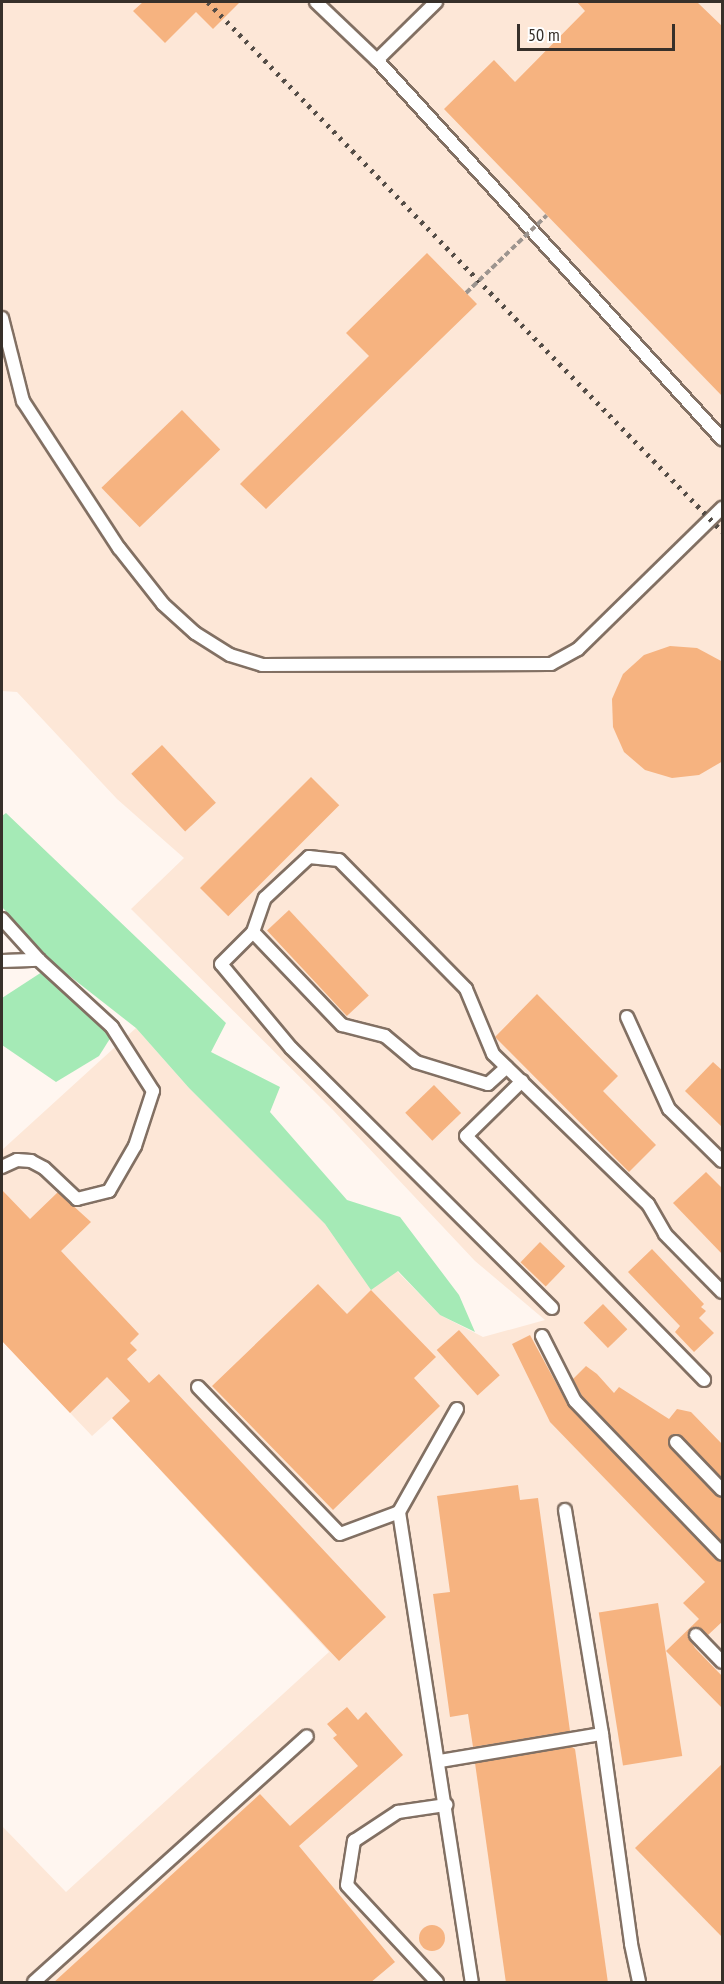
<!DOCTYPE html>
<html>
<head>
<meta charset="utf-8">
<style>
	body { margin:0 }
	#map { position:relative; width:724px; height:1984px; overflow:hidden; background:#fff6f0; font-family:"PT Sans Narrow",sans-serif }
	div>[style] { position:absolute }
	[style*='--x'] { left:calc(var(--x)*1px); top:calc(var(--y)*1px); width:calc(var(--w)*1px); rotate:calc(var(--a)*1deg) }
	.built>* { inset:0; background:#fde7d7 }
	.green>* { inset:0; background:#a5eab6 }
	.building>* { inset:0; background:#f6b380; transform-origin:0 0 }
	.round { border-radius:50% }
	.roads { filter:drop-shadow(2px 0 #827063) drop-shadow(-2px 0 #827063) drop-shadow(0 2px #827063) drop-shadow(0 -2px #827063) }
	.lane>* { height:12px; margin:-6px; padding:0 6px; transform-origin:6px; border-radius:6px; background:#fff }
	.rail>* { height:4.5px; margin-top:-2.25px; transform-origin:0; background:repeating-linear-gradient(90deg,#544d47 0 3px,transparent 0 9px) }
	.path-bridge>* { height:4px; margin-top:-2px; transform-origin:0; background:repeating-linear-gradient(90deg,#9d958f 0 6px,transparent 0 9px) }
	span { translate:-50% -50%; white-space:nowrap; text-align:center; line-height:1.15; -webkit-text-stroke:5px #fff; paint-order:stroke }
	.frame { position:absolute; inset:0; border:3px solid #37302a; pointer-events:none }
	.scale { position:absolute; left:517px; top:24px; width:158px; height:27px; box-sizing:border-box; border:3px solid #37302a; border-top:0; padding-left:8px; font-size:18px; line-height:21px; white-space:nowrap; color:#37302a; -webkit-text-stroke:4px #fff; paint-order:stroke }
</style>
</head>
<body>
<div id="map">
	<div class="built">
		<i style="clip-path:polygon(2px 2px,722px 2px,722px 1982px,2px 1982px,2px 1826px,66px 1892px,329px 1652px,112px 1418px,92px 1436px,2px 1341px,2px 1150px,136px 1028px,189px 1088px,325px 1224px,371px 1289px,397px 1271px,440px 1315px,483px 1337px,545px 1320px,475px 1261px,332px 1109px,131px 909px,184px 858px,117px 799px,17px 692px,2px 691px)"></i>
	</div>
	<div class="green">
		<i style="clip-path:polygon(6px 813px,226px 1023px,211px 1052px,280px 1087px,270px 1112px,347px 1200px,400px 1217px,459px 1295px,475px 1332px,440px 1315px,398px 1271px,371px 1290px,325px 1224px,189px 1088px,136px 1028px,53px 963px,2px 907px,2px 816px)"></i>
		<i style="clip-path:polygon(45px 970px,111px 1037px,99px 1056px,56px 1082px,2px 1045px,2px 998px)"></i>
	</div>
	<div class="building">
		<i style="clip-path:polygon(143px 2px,240px 2px,213px 29px,196px 12px,165px 43px,133px 11px)"></i>
		<i style="clip-path:polygon(577px 2px,697px 2px,723px 27px,723px 397px,444px 109px,494px 60px,515px 82px,585px 11px)"></i>
		<i style="clip-path:polygon(427px 253px,477px 304px,266px 509px,240px 484px,369px 356px,346px 333px)"></i>
		<i style="left:182px;top:410px;width:55px;height:112px;rotate:46deg"></i>
		<i style="clip-path:polygon(670px 646px,697px 648px,723px 662px,723px 761px,699px 775px,672px 778px,645px 770px,624px 752px,613px 727px,612px 699px,623px 674px,644px 655px)"></i>
		<i style="left:162px;top:745px;width:79px;height:42px;rotate:47deg"></i>
		<i style="left:311px;top:777px;width:40px;height:157px;rotate:45deg"></i>
		<i style="left:289px;top:910px;width:117px;height:30px;rotate:47deg"></i>
		<i style="clip-path:polygon(537px 994px,618px 1076px,603px 1091px,656px 1145px,629px 1172px,495px 1037px)"></i>
		<i style="clip-path:polygon(713px 1062px,723px 1071px,723px 1128px,685px 1091px)"></i>
		<i style="left:434px;top:1085px;width:39px;height:40px;rotate:46deg"></i>
		<i style="clip-path:polygon(706px 1172px,723px 1189px,723px 1255px,673px 1203px)"></i>
		<i style="clip-path:polygon(2px 1190px,30px 1219px,58px 1192px,91px 1222px,61px 1251px,139px 1334px,130px 1343px,137px 1350px,127px 1359px,149px 1383px,159px 1374px,386px 1617px,339px 1661px,112px 1418px,130px 1401px,107px 1377px,70px 1413px,2px 1341px)"></i>
		<i style="left:540px;top:1242px;width:35px;height:28px;rotate:44deg"></i>
		<i style="clip-path:polygon(652px 1249px,704px 1304px,701px 1307px,706px 1311px,699px 1318px,714px 1333px,694px 1352px,675px 1332px,680px 1326px,628px 1272px)"></i>
		<i style="clip-path:polygon(318px 1284px,347px 1314px,371px 1290px,436px 1357px,414px 1378px,440px 1406px,333px 1510px,212px 1386px)"></i>
		<i style="left:603px;top:1304px;width:35px;height:27px;rotate:46deg"></i>
		<i style="left:459px;top:1330px;width:61px;height:30px;rotate:48deg"></i>
		<i style="clip-path:polygon(530px 1335px,569px 1407px,716px 1560px,723px 1562px,723px 1621px,708px 1635px,695px 1627px,690px 1630px,688px 1636px,695px 1648px,723px 1677px,723px 1709px,666px 1651px,699px 1619px,683px 1603px,705px 1582px,550px 1422px,512px 1344px)"></i>
		<i style="clip-path:polygon(586px 1366px,597px 1374px,614px 1393px,619px 1387px,669px 1419px,677px 1409px,691px 1412px,723px 1445px,723px 1479px,681px 1436px,673px 1434px,668px 1440px,670px 1448px,716px 1496px,723px 1498px,723px 1543px,582px 1396px,573px 1379px)"></i>
		<i style="clip-path:polygon(518px 1485px,520px 1500px,538px 1498px,570px 1731px,473px 1747px,468px 1714px,450px 1717px,433px 1594px,450px 1592px,437px 1496px)"></i>
		<i style="left:658px;top:1603px;width:155px;height:60px;rotate:81deg"></i>
		<i style="clip-path:polygon(347px 1707px,358px 1720px,366px 1712px,403px 1755px,299px 1846px,395px 1962px,370px 1983px,53px 1983px,260px 1794px,290px 1826px,358px 1766px,333px 1738px,337px 1735px,327px 1724px)"></i>
		<i style="clip-path:polygon(572px 1747px,575px 1749px,608px 1983px,506px 1983px,475px 1763px)"></i>
		<i style="clip-path:polygon(723px 1763px,723px 1938px,635px 1848px)"></i>
		<i class="round" style="left:419px;top:1925px;width:26px;height:26px"></i>
	</div>
	<div class="roads">
		<div class="lane">
			<i style="--x:316;--y:2;--w:84;--a:43.6"></i>
			<i style="--x:377;--y:60;--w:513;--a:47.69"></i>
			<i style="--x:377;--y:60;--w:83;--a:-44.5"></i>
			<i style="--x:2;--y:318;--w:86;--a:75.8"></i>
			<i style="--x:23;--y:401;--w:176;--a:56.9"></i>
			<i style="--x:119;--y:548;--w:71;--a:51.8"></i>
			<i style="--x:163;--y:604;--w:43;--a:42.2"></i>
			<i style="--x:195;--y:633;--w:41;--a:32.2"></i>
			<i style="--x:230;--y:655;--w:34;--a:17"></i>
			<i style="--x:262;--y:665;--w:289;--a:-0.2"></i>
			<i style="--x:551;--y:664;--w:31;--a:-29"></i>
			<i style="--x:578;--y:649;--w:202;--a:-44.4"></i>
			<i style="--x:2;--y:919;--w:55;--a:47.9"></i>
			<i style="--x:253;--y:932;--w:129;--a:46.3"></i>
			<i style="--x:342;--y:1025;--w:44;--a:14.3"></i>
			<i style="--x:385;--y:1036;--w:40;--a:40"></i>
			<i style="--x:416;--y:1062;--w:75;--a:17"></i>
			<i style="--x:488;--y:1084;--w:25;--a:-42"></i>
			<i style="--x:2;--y:961;--w:37;--a:-2"></i>
			<i style="--x:39;--y:960;--w:99;--a:42.5"></i>
			<i style="--x:112;--y:1027;--w:76;--a:57.4"></i>
			<i style="--x:153;--y:1091;--w:58;--a:108.1"></i>
			<i style="--x:135;--y:1146;--w:52;--a:120"></i>
			<i style="--x:109;--y:1191;--w:33;--a:166"></i>
			<i style="--x:77;--y:1199;--w:45;--a:-136.8"></i>
			<i style="--x:44;--y:1168;--w:15;--a:-152"></i>
			<i style="--x:31;--y:1161;--w:14;--a:-176"></i>
			<i style="--x:17;--y:1160;--w:17;--a:155"></i>
			<i style="--x:627;--y:1017;--w:101;--a:65.5"></i>
			<i style="--x:669;--y:1109;--w:74;--a:44.5"></i>
			<i style="--x:522;--y:1081;--w:78;--a:135.5"></i>
			<i style="--x:466;--y:1136;--w:341;--a:45.7"></i>
			<i style="--x:552;--y:1308;--w:368;--a:-135.1"></i>
			<i style="--x:291;--y:1048;--w:109;--a:-129.8"></i>
			<i style="--x:221;--y:964;--w:45;--a:-45"></i>
			<i style="--x:253;--y:932;--w:36;--a:-71"></i>
			<i style="--x:265;--y:898;--w:60;--a:-43"></i>
			<i style="--x:309;--y:857;--w:30;--a:6"></i>
			<i style="--x:339;--y:860;--w:181;--a:45.4"></i>
			<i style="--x:466;--y:989;--w:70;--a:67.4"></i>
			<i style="--x:493;--y:1054;--w:216;--a:44.1"></i>
			<i style="--x:648;--y:1204;--w:34;--a:60"></i>
			<i style="--x:665;--y:1234;--w:81;--a:45.5"></i>
			<i style="--x:542;--y:1336;--w:73;--a:63.1"></i>
			<i style="--x:575;--y:1401;--w:212;--a:46.1"></i>
			<i style="--x:198;--y:1387;--w:204;--a:46"></i>
			<i style="--x:340;--y:1534;--w:63;--a:-20.4"></i>
			<i style="--x:457;--y:1409;--w:118;--a:119.4"></i>
			<i style="--x:399;--y:1512;--w:476;--a:81.2"></i>
			<i style="--x:676;--y:1442;--w:66;--a:46.2"></i>
			<i style="--x:565;--y:1510;--w:227;--a:80.6"></i>
			<i style="--x:602;--y:1734;--w:212;--a:82.1"></i>
			<i style="--x:631;--y:1944;--w:39;--a:78"></i>
			<i style="--x:696;--y:1635;--w:37;--a:46"></i>
			<i style="--x:440;--y:1761;--w:164;--a:-9.5"></i>
			<i style="--x:34;--y:1982;--w:367;--a:-42"></i>
			<i style="--x:437;--y:1982;--w:132;--a:-132.9"></i>
			<i style="--x:347;--y:1885;--w:45;--a:-81"></i>
			<i style="--x:354;--y:1841;--w:53;--a:-33.4"></i>
			<i style="--x:398;--y:1812;--w:49;--a:-8.3"></i>
		</div>
	</div>
	<div class="rail">
		<i style="--x:208;--y:2;--w:738;--a:45.82"></i>
	</div>
	<div class="path-bridge">
		<i style="--x:466;--y:293;--w:112;--a:-43.9"></i>
	</div>
	<div class="frame"></div>
	<div class="scale">50 m</div>
</div>
</body>
</html>
